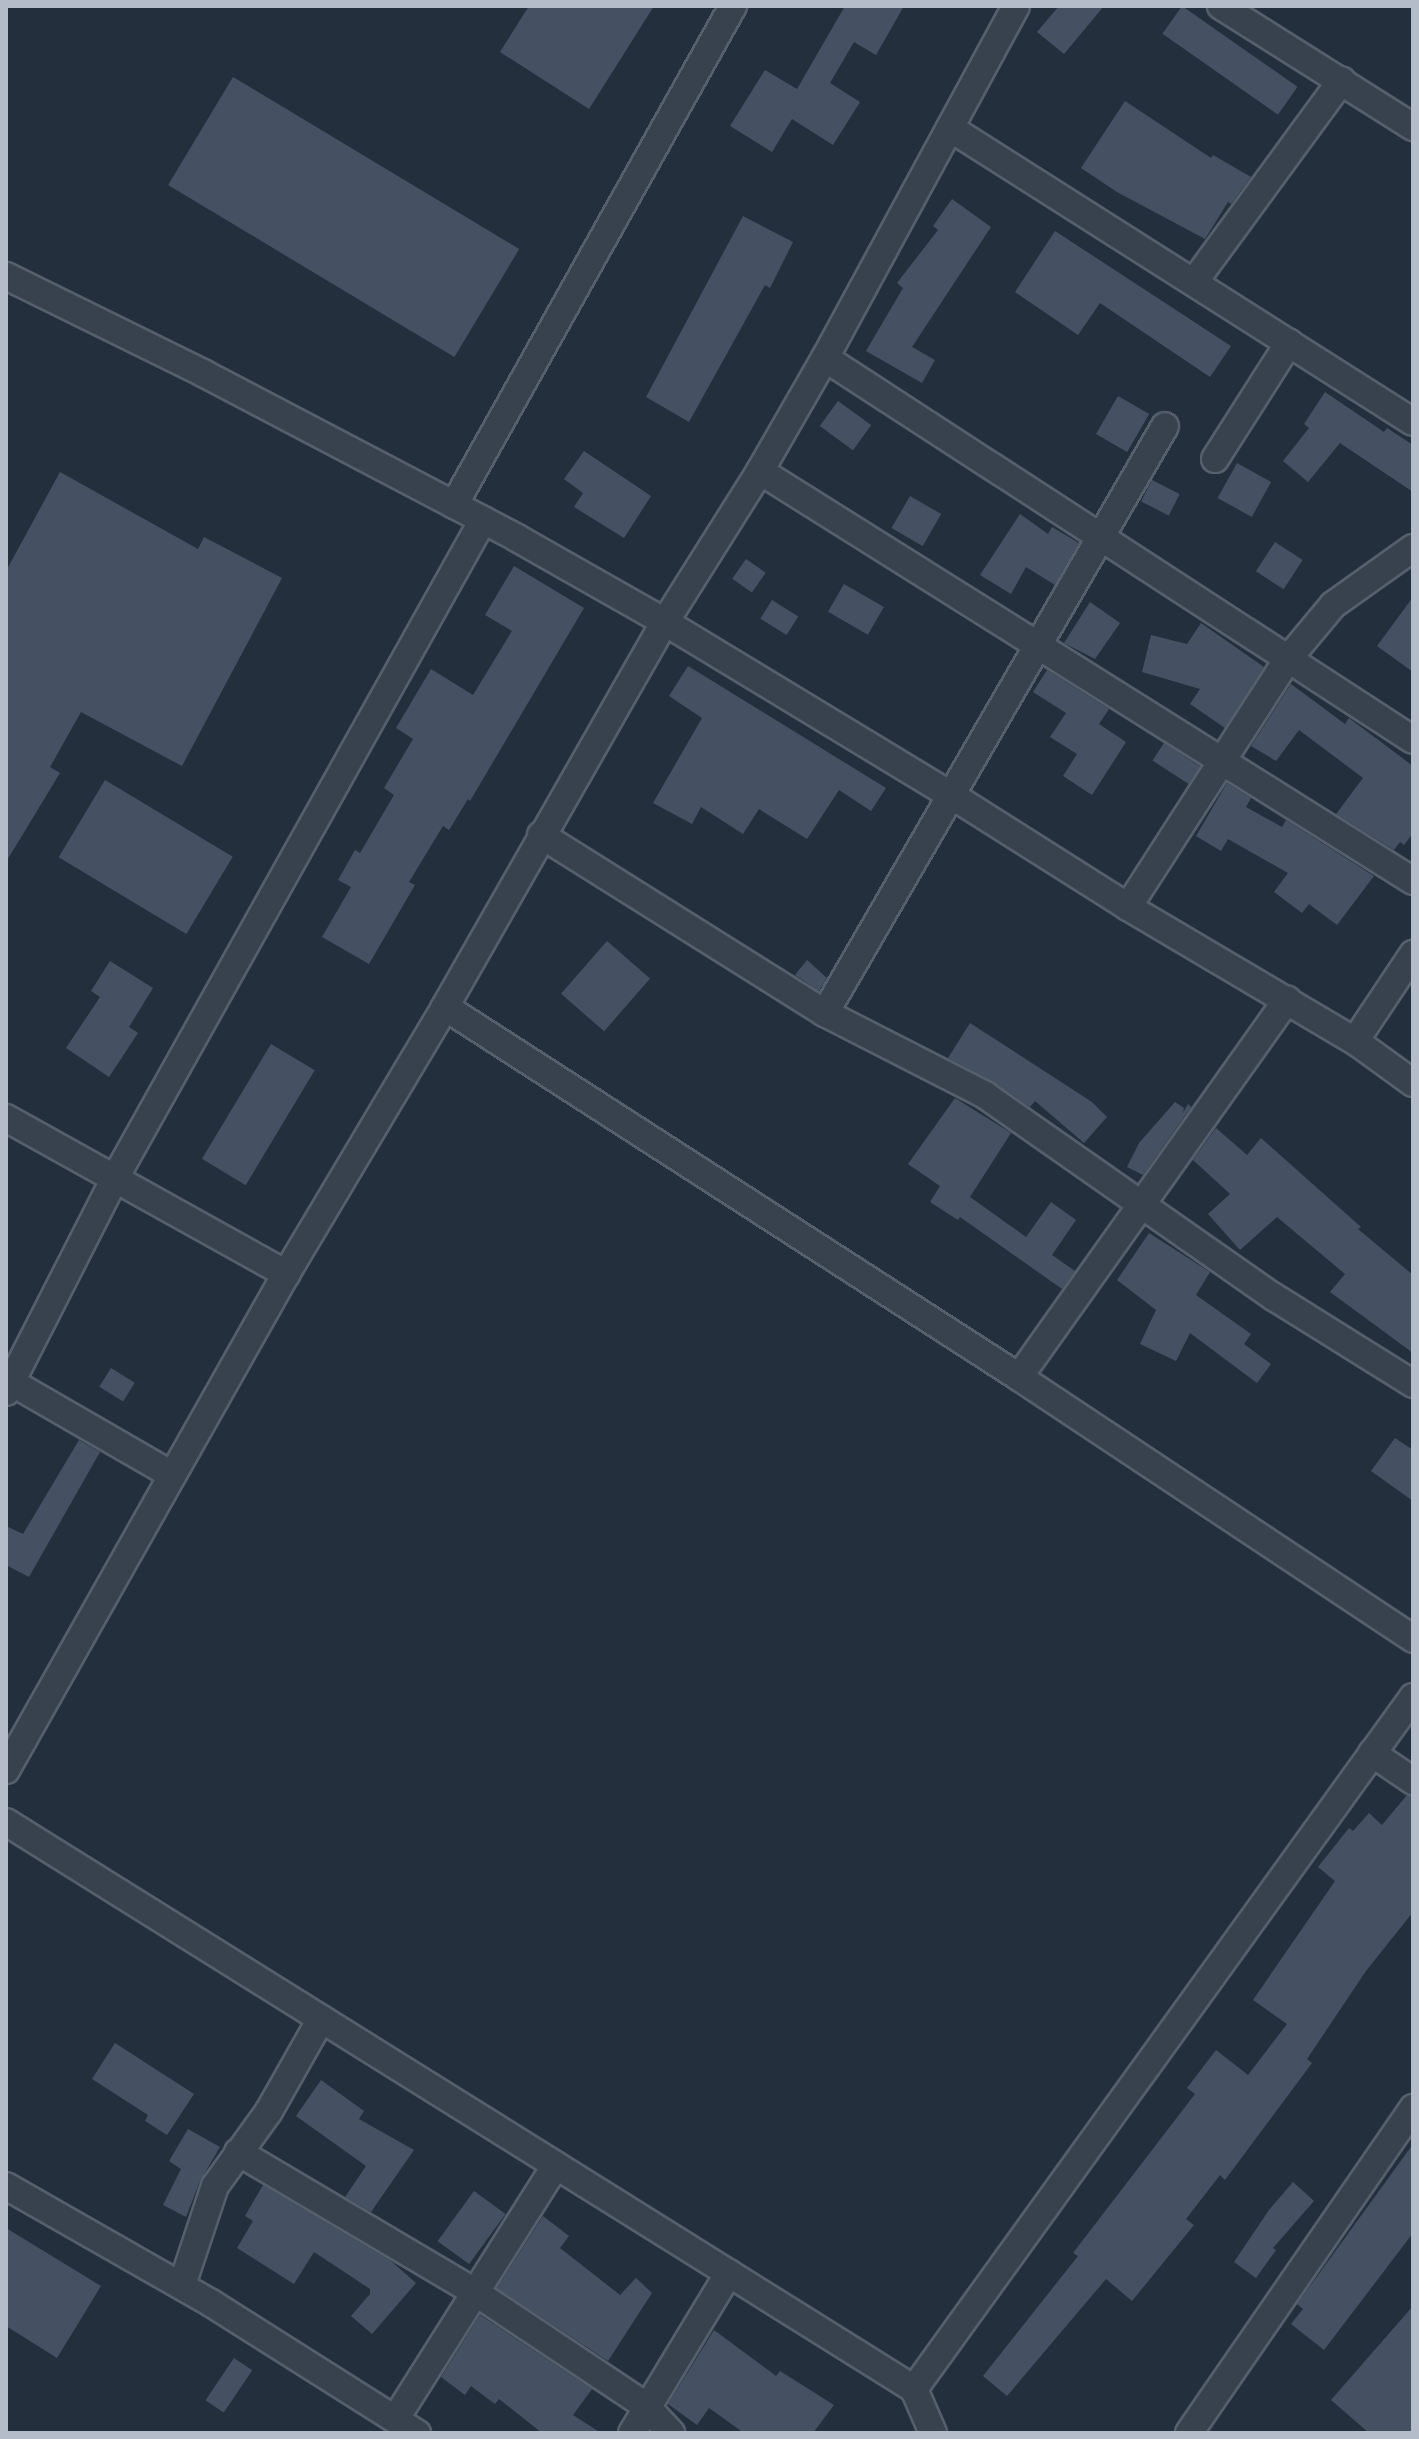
<!DOCTYPE html>
<html>
<head>
<meta charset="utf-8">
<style>
	body { margin:0 }
	#map { position:relative; width:1419px; height:2439px; overflow:hidden; background:#242f3e; font-family:Barlow,sans-serif }
	div>[style] { position:absolute }
	[style*='--x'] { left:calc(var(--x)*1px); top:calc(var(--y)*1px); width:calc(var(--w)*1px); rotate:calc(var(--a)*1deg) }
	.building>* { inset:0; background:#455162; transform-origin:0 0 }
	.roads { filter:drop-shadow(2px 0 #565f6c) drop-shadow(-2px 0 #565f6c) drop-shadow(0 2px #565f6c) drop-shadow(0 -2px #565f6c) }
	.minor>* { height:26px; margin:-13px; padding:0 13px; transform-origin:13px; border-radius:13px; background:#38414e }
	span { translate:-50% -50%; white-space:nowrap; text-align:center; line-height:1.15; -webkit-text-stroke:6px #1d2633; paint-order:stroke }
	.frame { position:absolute; inset:0; border:8px solid #b4bcc9; pointer-events:none }
</style>
</head>
<body>
<div id="map">
	<div class="building">
		<i style="clip-path:polygon(529px 6px,654px 6px,589px 109px,500px 52px)"></i>
		<i style="clip-path:polygon(845px 6px,904px 6px,876px 55px,854px 42px,830px 83px,860px 102px,833px 145px,792px 119px,772px 152px,730px 126px,765px 70px,797px 89px)"></i>
		<i style="clip-path:polygon(1059px 6px,1104px 6px,1064px 54px,1037px 32px)"></i>
		<i style="left:1182px;top:6px;width:141px;height:34px;rotate:35deg"></i>
		<i style="left:233px;top:77px;width:334px;height:126px;rotate:31deg"></i>
		<i style="clip-path:polygon(1125px 101px,1211px 158px,1213px 155px,1251px 177px,1231px 204px,1228px 202px,1205px 239px,1117px 192px,1081px 168px)"></i>
		<i style="clip-path:polygon(952px 199px,991px 227px,912px 347px,935px 360px,922px 383px,866px 351px,903px 288px,897px 283px,938px 230px,933px 226px)"></i>
		<i style="clip-path:polygon(743px 216px,793px 242px,770px 288px,765px 285px,689px 422px,646px 397px)"></i>
		<i style="clip-path:polygon(1055px 231px,1231px 346px,1210px 377px,1100px 303px,1078px 335px,1015px 292px)"></i>
		<i style="clip-path:polygon(1325px 392px,1384px 432px,1387px 428px,1413px 445px,1413px 492px,1340px 443px,1308px 482px,1283px 461px,1309px 428px,1304px 424px)"></i>
		<i style="left:1118px;top:396px;width:36px;height:44px;rotate:30deg"></i>
		<i style="left:838px;top:401px;width:41px;height:31px;rotate:36deg"></i>
		<i style="clip-path:polygon(584px 451px,651px 496px,624px 538px,574px 507px,583px 493px,564px 479px)"></i>
		<i style="left:1237px;top:463px;width:39px;height:40px;rotate:29deg"></i>
		<i style="clip-path:polygon(60px 472px,198px 549px,204px 537px,282px 578px,182px 766px,81px 712px,50px 767px,60px 773px,6px 862px,6px 571px)"></i>
		<i style="left:1152px;top:480px;width:31px;height:24px;rotate:27deg"></i>
		<i style="left:910px;top:496px;width:36px;height:37px;rotate:30deg"></i>
		<i style="clip-path:polygon(1020px 514px,1048px 534px,1052px 527px,1079px 543px,1055px 585px,1026px 567px,1011px 594px,980px 575px)"></i>
		<i style="left:1275px;top:542px;width:33px;height:35px;rotate:33deg"></i>
		<i style="left:746px;top:559px;width:24px;height:24px;rotate:35deg"></i>
		<i style="clip-path:polygon(514px 566px,584px 608px,470px 801px,468px 799px,449px 830px,443px 826px,409px 882px,415px 885px,369px 964px,322px 937px,351px 887px,338px 880px,355px 850px,360px 853px,394px 795px,384px 788px,413px 739px,396px 728px,431px 669px,473px 695px,512px 631px,485px 615px)"></i>
		<i style="left:844px;top:584px;width:46px;height:32px;rotate:30deg"></i>
		<i style="clip-path:polygon(1413px 597px,1413px 672px,1377px 646px)"></i>
		<i style="left:772px;top:600px;width:31px;height:22px;rotate:32deg"></i>
		<i style="clip-path:polygon(1090px 602px,1120px 623px,1095px 659px,1064px 643px)"></i>
		<i style="clip-path:polygon(1201px 623px,1264px 667px,1225px 728px,1190px 704px,1200px 689px,1142px 672px,1151px 635px,1187px 644px)"></i>
		<i style="clip-path:polygon(688px 666px,886px 788px,871px 811px,839px 790px,807px 839px,759px 809px,743px 834px,701px 807px,692px 824px,653px 803px,702px 718px,669px 696px)"></i>
		<i style="clip-path:polygon(1047px 670px,1109px 709px,1099px 724px,1126px 742px,1092px 795px,1063px 776px,1077px 754px,1050px 737px,1066px 713px,1033px 692px)"></i>
		<i style="clip-path:polygon(1291px 684px,1345px 724px,1349px 718px,1413px 766px,1413px 833px,1404px 845px,1400px 842px,1394px 850px,1336px 814px,1363px 778px,1299px 730px,1276px 761px,1251px 746px)"></i>
		<i style="left:1164px;top:743px;width:43px;height:21px;rotate:33deg"></i>
		<i style="left:105px;top:780px;width:149px;height:90px;rotate:31deg"></i>
		<i style="clip-path:polygon(1227px 783px,1251px 798px,1246px 807px,1282px 827px,1286px 820px,1374px 876px,1337px 925px,1309px 904px,1302px 913px,1274px 892px,1288px 873px,1228px 839px,1221px 851px,1196px 836px)"></i>
		<i style="left:607px;top:941px;width:57px;height:70px;rotate:41deg"></i>
		<i style="clip-path:polygon(807px 960px,827px 978px,819px 991px,795px 975px)"></i>
		<i style="clip-path:polygon(110px 961px,153px 988px,129px 1027px,138px 1033px,109px 1077px,66px 1048px,100px 997px,91px 991px)"></i>
		<i style="clip-path:polygon(970px 1023px,1092px 1102px,1107px 1117px,1084px 1143px,1035px 1101px,1030px 1107px,992px 1081px,948px 1058px)"></i>
		<i style="left:271px;top:1044px;width:51px;height:134px;rotate:31deg"></i>
		<i style="clip-path:polygon(955px 1098px,1011px 1133px,970px 1197px,1026px 1237px,1051px 1202px,1076px 1220px,1052px 1255px,1075px 1271px,1062px 1289px,960px 1217px,958px 1220px,930px 1202px,940px 1186px,908px 1164px)"></i>
		<i style="clip-path:polygon(1175px 1102px,1184px 1108px,1183px 1113px,1188px 1104px,1191px 1107px,1143px 1175px,1127px 1167px,1139px 1143px)"></i>
		<i style="clip-path:polygon(1216px 1128px,1247px 1155px,1261px 1138px,1361px 1227px,1358px 1229px,1413px 1275px,1413px 1353px,1330px 1292px,1345px 1274px,1277px 1217px,1240px 1250px,1208px 1214px,1230px 1194px,1193px 1160px)"></i>
		<i style="clip-path:polygon(1149px 1233px,1210px 1272px,1196px 1295px,1251px 1334px,1244px 1344px,1271px 1364px,1257px 1383px,1190px 1333px,1176px 1361px,1140px 1344px,1156px 1310px,1117px 1280px)"></i>
		<i style="left:111px;top:1368px;width:28px;height:22px;rotate:32deg"></i>
		<i style="clip-path:polygon(1395px 1438px,1413px 1450px,1413px 1501px,1371px 1471px)"></i>
		<i style="clip-path:polygon(79px 1440px,100px 1452px,29px 1577px,6px 1565px,6px 1526px,23px 1534px)"></i>
		<i style="clip-path:polygon(1407px 1795px,1413px 1797px,1413px 1912px,1366px 1971px,1307px 2059px,1312px 2063px,1225px 2180px,1220px 2175px,1186px 2219px,1194px 2225px,1132px 2301px,1106px 2279px,1007px 2396px,983px 2376px,1078px 2256px,1073px 2253px,1195px 2094px,1187px 2088px,1216px 2050px,1248px 2075px,1287px 2024px,1253px 2000px,1335px 1881px,1318px 1867px,1349px 1828px,1353px 1831px,1369px 1813px,1382px 1825px)"></i>
		<i style="clip-path:polygon(115px 2043px,194px 2094px,167px 2135px,145px 2121px,148px 2115px,92px 2079px)"></i>
		<i style="clip-path:polygon(321px 2080px,364px 2111px,359px 2119px,414px 2150px,371px 2212px,345px 2197px,366px 2166px,296px 2116px)"></i>
		<i style="clip-path:polygon(188px 2129px,220px 2147px,200px 2181px,186px 2217px,163px 2205px,181px 2169px,169px 2161px)"></i>
		<i style="clip-path:polygon(1413px 2144px,1413px 2233px,1324px 2350px,1291px 2324px,1303px 2309px,1297px 2304px)"></i>
		<i style="clip-path:polygon(1293px 2182px,1314px 2201px,1273px 2248px,1276px 2250px,1256px 2278px,1234px 2262px,1269px 2210px)"></i>
		<i style="clip-path:polygon(263px 2185px,391px 2261px,416px 2283px,372px 2334px,351px 2316px,370px 2294px,370px 2289px,314px 2252px,294px 2284px,237px 2248px,253px 2221px,245px 2216px)"></i>
		<i style="left:474px;top:2191px;width:39px;height:62px;rotate:36deg"></i>
		<i style="clip-path:polygon(543px 2216px,569px 2236px,560px 2248px,620px 2295px,636px 2278px,652px 2293px,608px 2361px,497px 2288px)"></i>
		<i style="clip-path:polygon(6px 2228px,101px 2286px,57px 2358px,6px 2326px)"></i>
		<i style="clip-path:polygon(1413px 2306px,1413px 2433px,1369px 2433px,1331px 2400px)"></i>
		<i style="clip-path:polygon(480px 2315px,592px 2389px,573px 2415px,601px 2433px,542px 2433px,499px 2399px,495px 2404px,471px 2386px,465px 2395px,441px 2377px)"></i>
		<i style="clip-path:polygon(714px 2330px,776px 2376px,780px 2371px,834px 2405px,813px 2433px,744px 2433px,709px 2408px,697px 2425px,668px 2404px)"></i>
		<i style="left:234px;top:2358px;width:22px;height:51px;rotate:34deg"></i>
	</div>
	<div class="roads">
		<div class="minor">
			<i style="--x:1221;--y:6;--w:227;--a:32.2"></i>
			<i style="--x:950;--y:128;--w:548;--a:32.42"></i>
			<i style="--x:6;--y:276;--w:220;--a:26.2"></i>
			<i style="--x:203;--y:373;--w:355;--a:27.7"></i>
			<i style="--x:517;--y:538;--w:170;--a:29.6"></i>
			<i style="--x:665;--y:622;--w:334;--a:31.2"></i>
			<i style="--x:951;--y:795;--w:209;--a:32.3"></i>
			<i style="--x:1128;--y:907;--w:264;--a:30.6"></i>
			<i style="--x:1355;--y:1041;--w:72;--a:35.9"></i>
			<i style="--x:1194;--y:282;--w:250;--a:-53.8"></i>
			<i style="--x:825;--y:358;--w:701;--a:33.01"></i>
			<i style="--x:1215;--y:459;--w:138;--a:-57.5"></i>
			<i style="--x:760;--y:471;--w:771;--a:32.12"></i>
			<i style="--x:454;--y:505;--w:572;--a:-60.79"></i>
			<i style="--x:541;--y:835;--w:335;--a:32.1"></i>
			<i style="--x:825;--y:1013;--w:180;--a:27.1"></i>
			<i style="--x:985;--y:1095;--w:353;--a:35"></i>
			<i style="--x:1274;--y:1297;--w:164;--a:32"></i>
			<i style="--x:1128;--y:907;--w:295;--a:-57.2"></i>
			<i style="--x:1288;--y:659;--w:70;--a:-50.2"></i>
			<i style="--x:1333;--y:605;--w:98;--a:-35.5"></i>
			<i style="--x:445;--y:1007;--w:683;--a:32.81"></i>
			<i style="--x:1019;--y:1377;--w:473;--a:33.6"></i>
			<i style="--x:825;--y:1013;--w:678;--a:-59.92"></i>
			<i style="--x:1355;--y:1041;--w:105;--a:-56.3"></i>
			<i style="--x:6;--y:1118;--w:321;--a:29.1"></i>
			<i style="--x:1019;--y:1377;--w:463;--a:-54.6"></i>
			<i style="--x:11;--y:1382;--w:186;--a:30"></i>
			<i style="--x:6;--y:1392;--w:240;--a:-63"></i>
			<i style="--x:115;--y:1178;--w:754;--a:-60.78"></i>
			<i style="--x:1372;--y:1753;--w:50;--a:34.3"></i>
			<i style="--x:6;--y:1770;--w:570;--a:-60.55"></i>
			<i style="--x:286;--y:1274;--w:311;--a:-59.2"></i>
			<i style="--x:445;--y:1007;--w:443;--a:-60.3"></i>
			<i style="--x:665;--y:622;--w:178;--a:-57.8"></i>
			<i style="--x:760;--y:471;--w:130;--a:-60.1"></i>
			<i style="--x:825;--y:358;--w:400;--a:-61.5"></i>
			<i style="--x:6;--y:1822;--w:1070;--a:31.98"></i>
			<i style="--x:914;--y:2389;--w:48;--a:66.6"></i>
			<i style="--x:238;--y:2152;--w:275;--a:30.6"></i>
			<i style="--x:475;--y:2292;--w:206;--a:33.7"></i>
			<i style="--x:646;--y:2406;--w:37;--a:47"></i>
			<i style="--x:6;--y:2186;--w:236;--a:29.7"></i>
			<i style="--x:211;--y:2303;--w:244;--a:32.3"></i>
			<i style="--x:182;--y:2285;--w:104;--a:-71.6"></i>
			<i style="--x:215;--y:2186;--w:92;--a:-54.2"></i>
			<i style="--x:269;--y:2111;--w:106;--a:-60.5"></i>
			<i style="--x:914;--y:2389;--w:853;--a:-54.2"></i>
			<i style="--x:396;--y:2418;--w:299;--a:-57.7"></i>
			<i style="--x:632;--y:2433;--w:187;--a:-58.8"></i>
			<i style="--x:1189;--y:2433;--w:395;--a:-55.4"></i>
		</div>
	</div>
	<div class="frame"></div>
</div>
</body>
</html>
